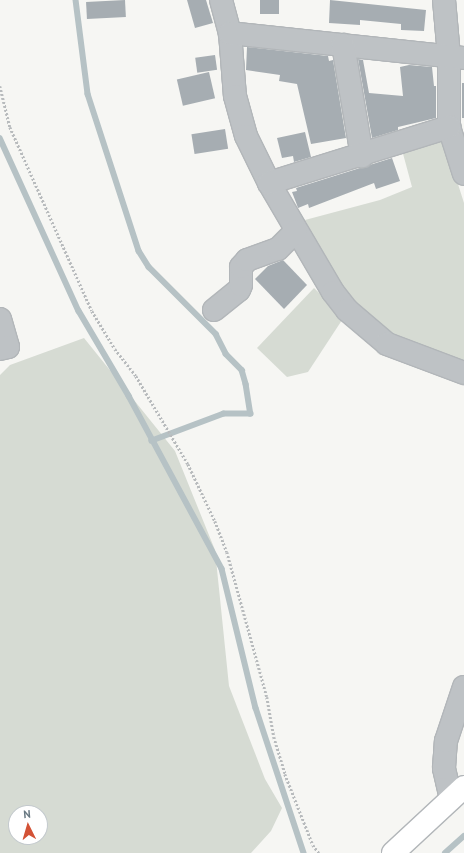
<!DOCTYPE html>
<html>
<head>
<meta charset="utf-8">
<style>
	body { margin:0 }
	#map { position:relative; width:464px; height:853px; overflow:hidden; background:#f6f6f3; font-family:"PT Sans",sans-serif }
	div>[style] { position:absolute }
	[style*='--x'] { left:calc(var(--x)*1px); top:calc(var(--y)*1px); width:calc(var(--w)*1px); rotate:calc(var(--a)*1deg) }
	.green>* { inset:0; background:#d6dbd3 }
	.stream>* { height:5.5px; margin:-2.75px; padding:0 2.75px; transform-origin:2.75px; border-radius:2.75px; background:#b6c2c5 }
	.building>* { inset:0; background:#a6adb2; transform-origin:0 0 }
	.path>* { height:2.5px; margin-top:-1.25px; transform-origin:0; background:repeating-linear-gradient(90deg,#b8bbbd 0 2px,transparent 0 4px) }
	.roads { filter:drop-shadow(1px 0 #b2b6b9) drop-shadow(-1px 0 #b2b6b9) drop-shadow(0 1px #b2b6b9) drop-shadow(0 -1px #b2b6b9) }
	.minor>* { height:22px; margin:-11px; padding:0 11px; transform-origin:11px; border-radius:11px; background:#bec2c5 }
	.major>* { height:22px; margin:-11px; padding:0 11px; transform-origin:11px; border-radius:11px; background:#fff }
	span { translate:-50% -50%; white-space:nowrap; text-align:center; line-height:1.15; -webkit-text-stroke:4px #fff; paint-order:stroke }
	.north { position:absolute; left:8px; top:805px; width:40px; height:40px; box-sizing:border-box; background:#fff; border:1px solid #c3c9cd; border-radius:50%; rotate:355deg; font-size:11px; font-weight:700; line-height:16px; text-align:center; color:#687882 }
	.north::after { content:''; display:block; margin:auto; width:14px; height:18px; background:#d35236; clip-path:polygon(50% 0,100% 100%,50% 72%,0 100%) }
</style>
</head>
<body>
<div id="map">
	<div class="green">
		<i style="clip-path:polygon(444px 140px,464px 203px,464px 365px,419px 348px,382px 327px,343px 293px,305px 220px,380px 200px,412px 187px,402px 150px,430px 141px)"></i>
		<i style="clip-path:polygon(314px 288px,344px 317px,308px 372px,287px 377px,257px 348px)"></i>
		<i style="clip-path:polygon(evenodd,84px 338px,175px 451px,215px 550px,229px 686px,265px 779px,282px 808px,271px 831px,251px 853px,0 853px,0 375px,10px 365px,84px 338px,16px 813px,40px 813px,40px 837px,16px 837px,16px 813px)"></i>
	</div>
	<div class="stream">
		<i style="--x:76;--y:0;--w:95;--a:82.7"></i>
		<i style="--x:88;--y:94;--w:165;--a:72"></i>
		<i style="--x:139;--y:251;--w:19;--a:58"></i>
		<i style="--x:149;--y:267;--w:95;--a:45"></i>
		<i style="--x:216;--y:334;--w:22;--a:63"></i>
		<i style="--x:226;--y:354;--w:23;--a:45"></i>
		<i style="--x:242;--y:370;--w:15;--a:74"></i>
		<i style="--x:246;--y:384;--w:30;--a:81"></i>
		<i style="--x:251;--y:414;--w:27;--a:180"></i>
		<i style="--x:224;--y:414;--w:77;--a:159.4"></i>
		<i style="--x:0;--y:138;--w:190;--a:65.5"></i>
		<i style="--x:79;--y:311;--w:99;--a:59.5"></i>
		<i style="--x:129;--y:396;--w:196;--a:61.7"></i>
		<i style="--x:222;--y:569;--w:143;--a:76.3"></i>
		<i style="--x:256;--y:708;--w:153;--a:71.7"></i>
		<i style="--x:445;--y:853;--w:25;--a:-42"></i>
	</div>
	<div class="building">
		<i style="left:125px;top:0;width:17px;height:39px;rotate:87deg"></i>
		<i style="clip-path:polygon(187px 0,206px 0,213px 23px,195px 28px)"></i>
		<i style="left:260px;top:0;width:19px;height:14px"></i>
		<i style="clip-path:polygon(330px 0,426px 10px,424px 31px,401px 30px,401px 24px,360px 20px,360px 25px,329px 23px)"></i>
		<i style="clip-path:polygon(247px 47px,328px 56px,329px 61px,333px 60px,346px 138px,311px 144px,297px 84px,279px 81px,280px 75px,246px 70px)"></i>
		<i style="left:215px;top:55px;width:15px;height:20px;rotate:82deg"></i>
		<i style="clip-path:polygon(358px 59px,363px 60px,369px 93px,403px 96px,400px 67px,409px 65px,432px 67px,434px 86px,436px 86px,436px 118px,398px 127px,398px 130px,372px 138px)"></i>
		<i style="left:209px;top:72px;width:27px;height:33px;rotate:77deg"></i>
		<i style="left:464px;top:83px;width:35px;height:2px;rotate:90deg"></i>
		<i style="left:225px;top:129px;width:20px;height:34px;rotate:81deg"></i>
		<i style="clip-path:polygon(305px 132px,311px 157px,294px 162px,293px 156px,282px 158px,277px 138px)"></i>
		<i style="clip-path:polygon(392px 158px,400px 181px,376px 189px,374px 183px,309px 208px,308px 204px,298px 208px,297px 205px,292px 192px,297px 191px,296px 188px)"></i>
		<i style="clip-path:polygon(283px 260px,307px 285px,284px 309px,255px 279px,268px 266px)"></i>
	</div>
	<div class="path">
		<i style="--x:0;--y:86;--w:42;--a:76.3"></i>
		<i style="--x:10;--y:127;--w:201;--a:66"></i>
		<i style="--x:92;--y:311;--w:44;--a:58.8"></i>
		<i style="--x:115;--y:349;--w:34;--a:52"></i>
		<i style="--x:136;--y:376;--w:102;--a:59.4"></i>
		<i style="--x:188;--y:464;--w:63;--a:64.7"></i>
		<i style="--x:215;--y:521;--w:33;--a:69"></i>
		<i style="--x:227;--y:552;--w:150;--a:74.6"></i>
		<i style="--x:267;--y:697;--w:41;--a:80.1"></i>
		<i style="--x:274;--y:737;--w:39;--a:73"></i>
		<i style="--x:285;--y:774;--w:76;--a:68.5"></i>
		<i style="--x:313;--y:845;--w:10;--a:53"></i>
	</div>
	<div class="roads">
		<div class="minor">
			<i style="--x:221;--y:0;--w:34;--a:75"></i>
			<i style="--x:230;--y:33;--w:63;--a:85.5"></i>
			<i style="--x:235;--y:96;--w:41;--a:74.6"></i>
			<i style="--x:246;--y:136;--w:52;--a:63.9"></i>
			<i style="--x:269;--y:183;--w:126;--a:59.6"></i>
			<i style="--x:333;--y:292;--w:23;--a:52"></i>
			<i style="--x:347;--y:310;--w:52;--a:40.4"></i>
			<i style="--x:387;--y:344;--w:82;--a:20.6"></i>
			<i style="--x:444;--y:0;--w:56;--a:84.9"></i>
			<i style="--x:449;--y:56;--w:71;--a:90"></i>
			<i style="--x:449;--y:127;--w:49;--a:72.3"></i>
			<i style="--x:230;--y:33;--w:235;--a:6.1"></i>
			<i style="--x:343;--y:45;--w:113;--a:80.3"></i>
			<i style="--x:269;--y:183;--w:189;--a:-17.3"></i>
			<i style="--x:214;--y:310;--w:32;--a:-39"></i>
			<i style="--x:239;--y:290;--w:5;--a:-68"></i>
			<i style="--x:241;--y:285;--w:18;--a:-90"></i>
			<i style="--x:241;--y:267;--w:9;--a:-49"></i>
			<i style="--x:247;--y:260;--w:33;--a:-20"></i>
			<i style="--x:278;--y:249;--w:25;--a:-45"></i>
			<i style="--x:0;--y:319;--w:29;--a:74"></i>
			<i style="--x:8;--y:347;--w:8;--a:166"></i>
			<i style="--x:451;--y:799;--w:32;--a:-103"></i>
			<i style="--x:444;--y:768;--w:27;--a:-86"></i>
			<i style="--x:446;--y:741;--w:57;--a:-71.6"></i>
		</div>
		<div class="major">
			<i style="--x:393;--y:853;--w:97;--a:-42.9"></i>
		</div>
	</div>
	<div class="north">N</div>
</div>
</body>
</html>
